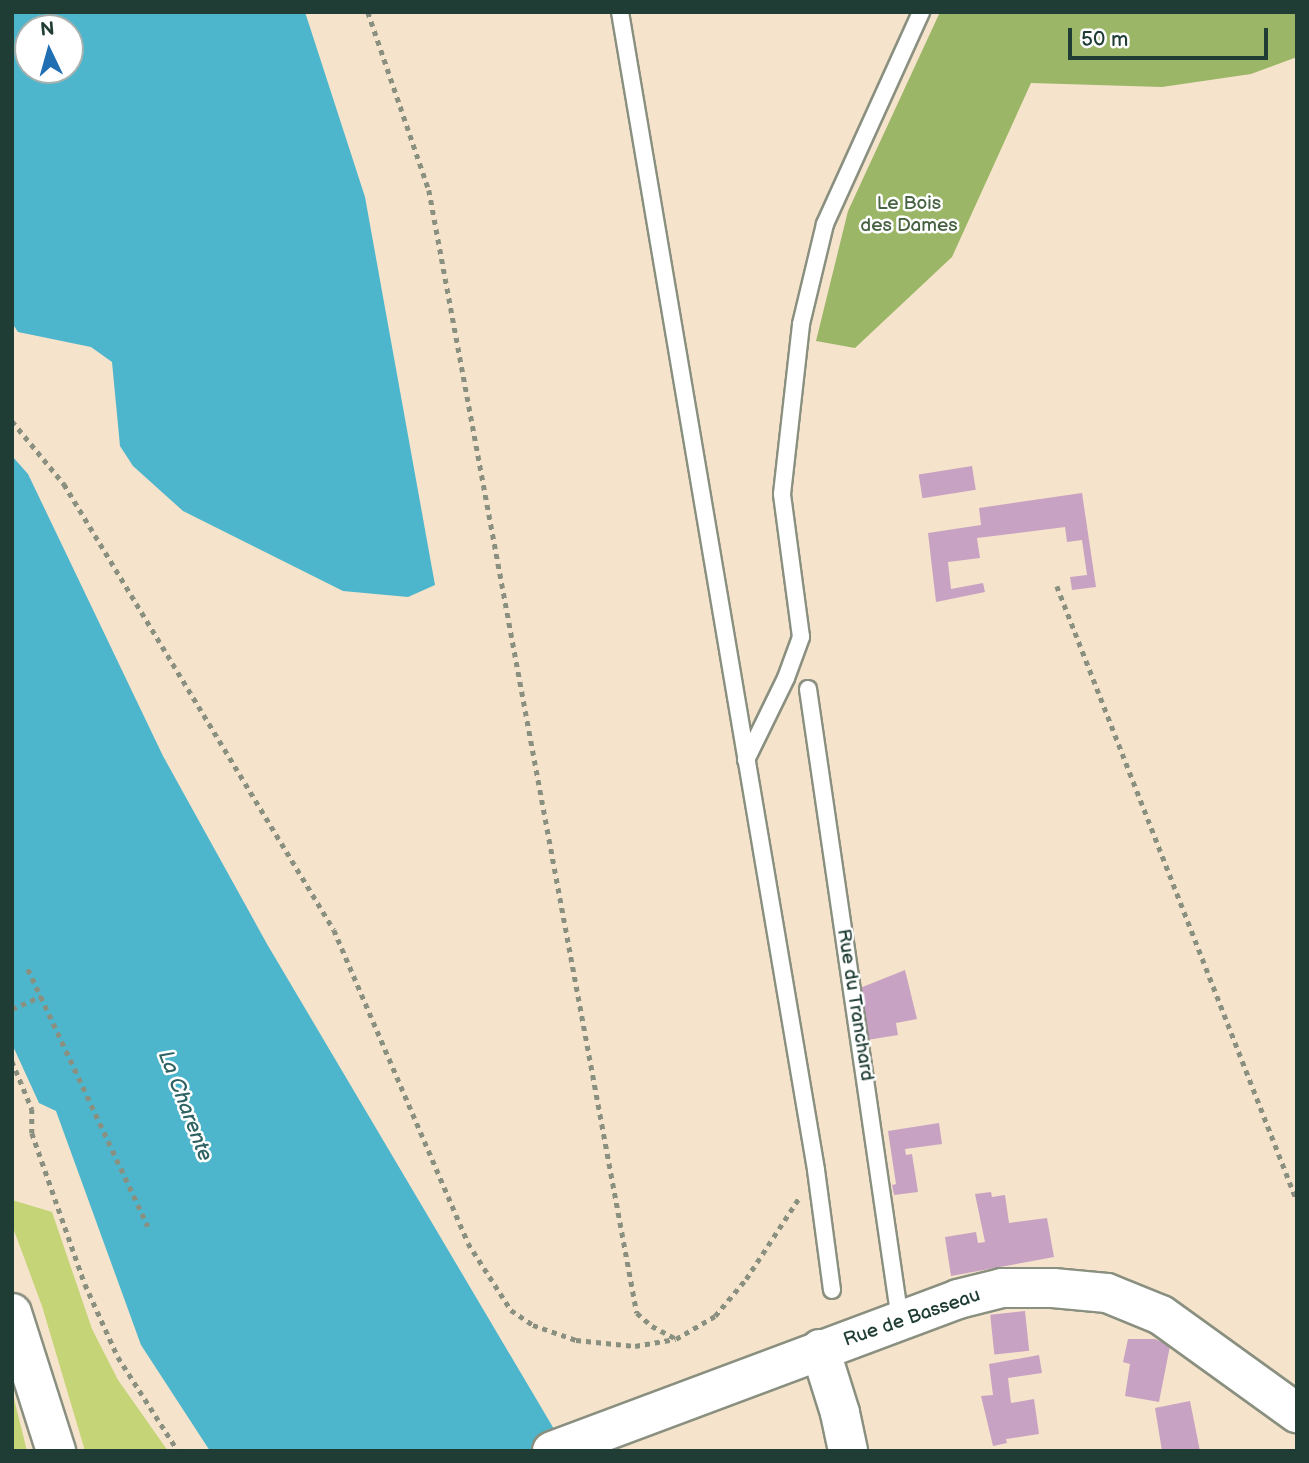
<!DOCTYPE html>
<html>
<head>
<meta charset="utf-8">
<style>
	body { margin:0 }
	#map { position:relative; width:1309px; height:1463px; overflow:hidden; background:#f5e3cb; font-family:"Balsamiq Sans",sans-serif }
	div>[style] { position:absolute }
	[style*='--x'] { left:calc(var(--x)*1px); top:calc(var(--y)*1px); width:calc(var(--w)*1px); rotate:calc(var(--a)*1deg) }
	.green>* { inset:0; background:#c4d476 }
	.forest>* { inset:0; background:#9bb667 }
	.water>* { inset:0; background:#4db5cc }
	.building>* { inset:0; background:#c8a2c2; transform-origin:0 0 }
	.path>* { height:4.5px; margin-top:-2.25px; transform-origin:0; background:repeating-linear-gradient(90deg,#8a9080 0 5px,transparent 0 10px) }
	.roads { filter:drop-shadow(2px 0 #8a9080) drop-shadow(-2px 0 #8a9080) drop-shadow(0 2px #8a9080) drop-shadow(0 -2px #8a9080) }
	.lane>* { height:16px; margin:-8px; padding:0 8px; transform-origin:8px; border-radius:8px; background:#fff }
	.secondary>* { height:38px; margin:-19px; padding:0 19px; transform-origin:19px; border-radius:19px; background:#fff }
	span { translate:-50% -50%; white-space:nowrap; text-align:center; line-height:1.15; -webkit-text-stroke:5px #fff; paint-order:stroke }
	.park-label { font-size:19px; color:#486344 }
	.street-label { font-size:19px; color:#1f3d34 }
	.water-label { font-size:21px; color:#2d6162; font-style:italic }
	.frame { position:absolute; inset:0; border:14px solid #1f3d34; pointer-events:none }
	.north { position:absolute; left:14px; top:14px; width:70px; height:70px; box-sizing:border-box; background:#fff; border:2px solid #a5b1ae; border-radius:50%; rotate:355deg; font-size:19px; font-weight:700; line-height:28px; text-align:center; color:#1f3d34 }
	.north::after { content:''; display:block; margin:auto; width:24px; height:32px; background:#1f6fb2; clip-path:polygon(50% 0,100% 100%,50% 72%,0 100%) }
	.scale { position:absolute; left:1068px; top:28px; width:200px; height:32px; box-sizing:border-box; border:4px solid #1f3d34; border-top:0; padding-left:9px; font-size:21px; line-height:24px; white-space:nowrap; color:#1f3d34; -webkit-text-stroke:5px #fff; paint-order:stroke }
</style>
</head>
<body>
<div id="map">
	<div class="green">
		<i style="clip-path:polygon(12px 1200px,52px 1212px,92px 1329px,118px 1380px,168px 1451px,85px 1451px,42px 1306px,12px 1225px)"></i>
		<i style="clip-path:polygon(12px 1391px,27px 1451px,12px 1451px)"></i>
	</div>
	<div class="forest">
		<i style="clip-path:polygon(940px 12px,1297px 12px,1297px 57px,1251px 74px,1162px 87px,1031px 83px,952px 257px,855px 348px,816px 341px,848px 211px)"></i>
	</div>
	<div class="water">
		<i style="clip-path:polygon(evenodd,12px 12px,305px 12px,365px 197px,435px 585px,408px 597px,343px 591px,183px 511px,133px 466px,120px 446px,112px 362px,91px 347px,18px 332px,12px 323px,12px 12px,28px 28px,70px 28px,70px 70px,28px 70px,28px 28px)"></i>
		<i style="clip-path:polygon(12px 456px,28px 474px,163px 756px,267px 944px,567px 1451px,210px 1451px,141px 1345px,56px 1111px,39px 1103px,12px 1044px)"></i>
	</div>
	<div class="building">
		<i style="left:972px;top:466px;width:24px;height:54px;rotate:81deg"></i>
		<i style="clip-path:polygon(1082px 493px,1096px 587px,1072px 590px,1070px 577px,1087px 575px,1082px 540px,1067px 542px,1065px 527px,977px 538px,980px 558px,948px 562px,951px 589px,983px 583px,985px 592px,936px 602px,928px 533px,981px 525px,979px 508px)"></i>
		<i style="clip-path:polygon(905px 970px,917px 1019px,896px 1023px,898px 1035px,867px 1040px,855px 990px)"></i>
		<i style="clip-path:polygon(939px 1123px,942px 1144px,905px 1149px,906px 1155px,912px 1154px,918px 1192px,894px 1195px,892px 1185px,896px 1184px,888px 1131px)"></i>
		<i style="clip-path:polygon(991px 1192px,992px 1197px,1005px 1195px,1009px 1223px,1047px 1218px,1054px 1257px,951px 1276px,945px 1237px,976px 1232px,978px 1243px,985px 1242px,975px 1194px)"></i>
		<i style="left:1025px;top:1311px;width:40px;height:35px;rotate:84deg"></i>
		<i style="clip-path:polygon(1128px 1339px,1155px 1339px,1170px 1346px,1159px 1402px,1125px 1396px,1130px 1364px,1123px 1362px)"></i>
		<i style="clip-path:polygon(1039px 1355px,1042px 1373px,1008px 1378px,1011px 1403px,1034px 1399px,1039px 1434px,1006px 1439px,1007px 1443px,993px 1446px,981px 1396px,993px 1395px,989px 1364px)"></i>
		<i style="clip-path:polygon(1190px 1401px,1200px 1451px,1162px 1451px,1155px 1408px)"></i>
	</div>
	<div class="path">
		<i style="--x:368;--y:12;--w:188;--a:71.1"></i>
		<i style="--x:429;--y:190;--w:1142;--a:79.51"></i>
		<i style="--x:637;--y:1313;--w:20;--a:41"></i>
		<i style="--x:652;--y:1326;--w:27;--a:28"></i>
		<i style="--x:676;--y:1339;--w:45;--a:-30.5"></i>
		<i style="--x:715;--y:1316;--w:48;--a:-50"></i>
		<i style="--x:746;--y:1279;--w:97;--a:-56.8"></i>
		<i style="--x:12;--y:421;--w:82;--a:50.5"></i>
		<i style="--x:64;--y:484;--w:521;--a:58.81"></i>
		<i style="--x:334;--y:930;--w:340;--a:66.8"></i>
		<i style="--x:468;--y:1243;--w:80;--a:57.3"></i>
		<i style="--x:511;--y:1310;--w:27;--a:34"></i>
		<i style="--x:533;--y:1325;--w:46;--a:19.2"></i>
		<i style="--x:576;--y:1340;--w:59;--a:5.8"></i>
		<i style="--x:635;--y:1346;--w:41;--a:-9.9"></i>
		<i style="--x:1057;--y:586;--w:660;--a:68.68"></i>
		<i style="--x:28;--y:969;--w:284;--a:65"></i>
		<i style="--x:12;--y:1009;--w:32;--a:-24"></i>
		<i style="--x:12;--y:1061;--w:52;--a:67.4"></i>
		<i style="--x:32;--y:1109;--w:24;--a:90"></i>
		<i style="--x:32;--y:1133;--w:160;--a:70.7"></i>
		<i style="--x:85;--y:1284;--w:80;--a:65.7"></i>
		<i style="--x:118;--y:1357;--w:112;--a:57.4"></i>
	</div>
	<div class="roads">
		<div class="lane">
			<i style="--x:620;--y:12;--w:1174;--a:80.39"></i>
			<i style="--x:816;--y:1170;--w:121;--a:82.4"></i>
			<i style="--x:808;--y:689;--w:638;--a:81.7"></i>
			<i style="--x:746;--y:760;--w:91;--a:-64"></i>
			<i style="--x:786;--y:678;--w:44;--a:-69.9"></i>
			<i style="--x:801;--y:637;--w:144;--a:-97.6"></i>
			<i style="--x:782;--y:494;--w:171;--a:-83.6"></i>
			<i style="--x:801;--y:324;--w:103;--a:-76.5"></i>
			<i style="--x:825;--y:224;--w:233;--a:-65.6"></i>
		</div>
		<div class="secondary">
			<i style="--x:12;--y:1313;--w:145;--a:72.3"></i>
			<i style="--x:820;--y:1349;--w:67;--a:72.6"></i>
			<i style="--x:840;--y:1413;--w:39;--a:78"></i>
			<i style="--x:552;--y:1451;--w:434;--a:-20.5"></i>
			<i style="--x:958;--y:1299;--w:45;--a:-14"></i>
			<i style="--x:1002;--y:1288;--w:51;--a:0"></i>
			<i style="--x:1053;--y:1288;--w:54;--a:5.3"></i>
			<i style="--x:1107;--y:1293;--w:58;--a:22.2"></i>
			<i style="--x:1161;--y:1315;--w:168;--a:35.8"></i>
		</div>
	</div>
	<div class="park-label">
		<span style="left:909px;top:215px">Le Bois<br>des Dames</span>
	</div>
	<div class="street-label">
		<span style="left:855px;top:1005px;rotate:81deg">Rue du Tranchard</span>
		<span style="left:912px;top:1318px;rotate:-19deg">Rue de Basseau</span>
	</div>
	<div class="water-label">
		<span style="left:185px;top:1106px;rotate:69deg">La Charente</span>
	</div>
	<div class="frame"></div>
	<div class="north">N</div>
	<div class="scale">50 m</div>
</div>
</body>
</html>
